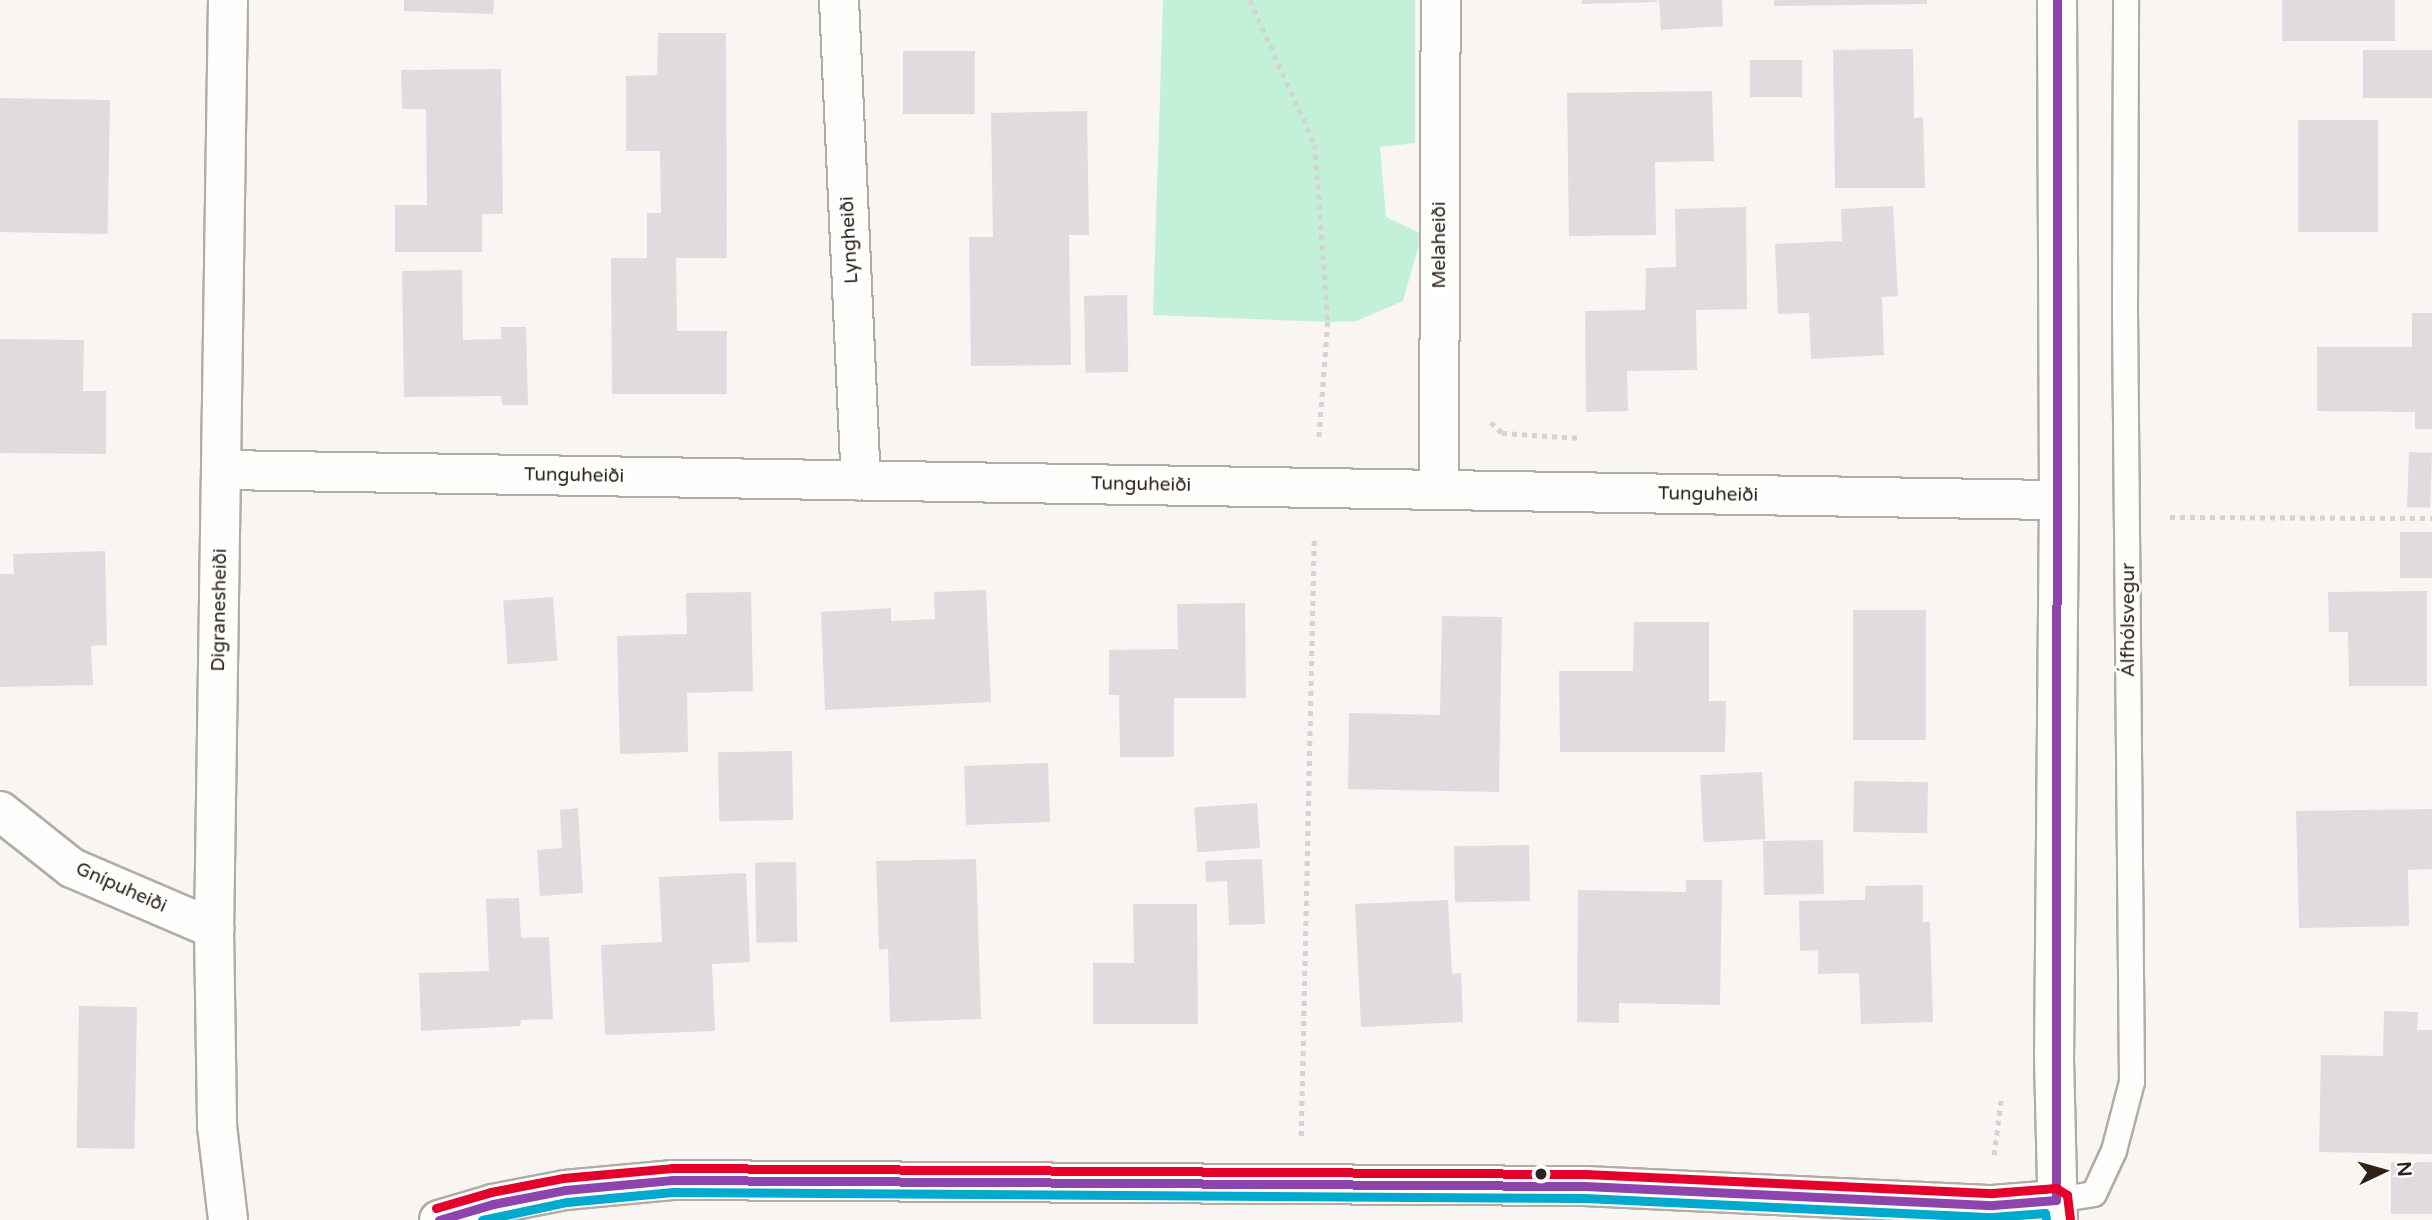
<!DOCTYPE html>
<html>
<head>
<meta charset="utf-8">
<style>
	body { margin:0 }
	#map { position:relative; width:2432px; height:1220px; overflow:hidden; background:#f8f5f2; font-family:"Varela Round",sans-serif }
	div>[style] { position:absolute }
	[style*='--x'] { left:calc(var(--x)*1px); top:calc(var(--y)*1px); width:calc(var(--w)*1px); rotate:calc(var(--a)*1deg) }
	.green>* { inset:0; background:#c3f0d9 }
	.building>* { inset:0; background:#e1dbe0; transform-origin:0 0 }
	.path>* { height:4.5px; margin-top:-2.25px; transform-origin:0; background:repeating-linear-gradient(90deg,#d5d3d1 0 5px,transparent 0 10px) }
	.roads { filter:drop-shadow(2px 0 #b2aca6) drop-shadow(-2px 0 #b2aca6) drop-shadow(0 2px #b2aca6) drop-shadow(0 -2px #b2aca6) }
	.service>* { height:24px; margin:-12px; padding:0 12px; transform-origin:12px; border-radius:12px; background:#fefefd }
	.minor>* { height:38px; margin:-19px; padding:0 19px; transform-origin:19px; border-radius:19px; background:#fefefd }
	.tertiary>* { height:38px; margin:-19px; padding:0 19px; transform-origin:19px; border-radius:19px; background:#fefefd }
	.bus-1>* { height:9px; margin:-4.5px; padding:0 4.5px; transform-origin:4.5px; border-radius:4.5px; background:#8e44ad }
	.bus-2>* { height:9px; margin:-4.5px; padding:0 4.5px; transform-origin:4.5px; border-radius:4.5px; background:#00a9ce }
	.bus-3>* { height:9px; margin:-4.5px; padding:0 4.5px; transform-origin:4.5px; border-radius:4.5px; background:#e4002b }
	.dots>* { width:19px; height:19px; translate:-50% -50%; box-sizing:border-box; border:4px solid #fff; border-radius:50% }
	span { translate:-50% -50%; white-space:nowrap; text-align:center; line-height:1.15; -webkit-text-stroke:6px #fff; paint-order:stroke }
	.street-label { font-size:19px; color:#2d2217 }
	.north { position:absolute; left:2348px; top:1136px; width:70px; height:70px; -webkit-text-stroke:5px #fff; paint-order:stroke; rotate:85deg; font-size:19px; font-weight:700; line-height:28px; text-align:center; color:#2d2217 }
	.north::after { content:''; display:block; margin:auto; width:24px; height:32px; background:#2d2217; clip-path:polygon(50% 0,100% 100%,50% 72%,0 100%) }
</style>
</head>
<body>
<div id="map">
	<div class="green">
		<i style="clip-path:polygon(1163px 0,1415px 0,1415px 143px,1380px 147px,1386px 217px,1422px 234px,1403px 301px,1357px 321px,1328px 322px,1153px 315px)"></i>
	</div>
	<div class="building">
		<i style="clip-path:polygon(404px 0,494px 0,493px 14px,404px 11px)"></i>
		<i style="clip-path:polygon(1582px 0,1657px 0,1657px 2px,1582px 4px)"></i>
		<i style="clip-path:polygon(1659px 0,1722px 0,1723px 26px,1661px 30px)"></i>
		<i style="clip-path:polygon(1774px 0,1927px 0,1927px 4px,1774px 6px)"></i>
		<i style="left:2282px;top:0;width:113px;height:41px"></i>
		<i style="clip-path:polygon(658px 33px,726px 33px,727px 258px,676px 258px,677px 331px,727px 331px,727px 394px,612px 394px,611px 258px,647px 258px,647px 213px,661px 213px,660px 151px,626px 151px,626px 76px,657px 75px)"></i>
		<i style="clip-path:polygon(1913px 49px,1914px 118px,1923px 117px,1925px 188px,1835px 188px,1833px 50px)"></i>
		<i style="left:2432px;top:50px;width:48px;height:69px;rotate:90deg"></i>
		<i style="left:975px;top:51px;width:63px;height:72px;rotate:90deg"></i>
		<i style="left:1750px;top:60px;width:52px;height:37px"></i>
		<i style="clip-path:polygon(501px 69px,503px 214px,482px 214px,482px 252px,395px 252px,395px 205px,427px 205px,426px 109px,402px 109px,401px 70px)"></i>
		<i style="clip-path:polygon(1712px 91px,1714px 161px,1655px 162px,1656px 235px,1569px 236px,1567px 93px)"></i>
		<i style="left:0;top:98px;width:110px;height:134px;rotate:1deg"></i>
		<i style="clip-path:polygon(1087px 111px,1089px 235px,1069px 235px,1071px 365px,971px 366px,969px 237px,993px 237px,991px 113px)"></i>
		<i style="left:2298px;top:120px;width:80px;height:112px"></i>
		<i style="clip-path:polygon(1893px 206px,1898px 296px,1882px 297px,1884px 355px,1811px 359px,1809px 313px,1778px 314px,1775px 244px,1842px 241px,1841px 209px)"></i>
		<i style="clip-path:polygon(1746px 207px,1747px 309px,1696px 310px,1697px 370px,1627px 371px,1628px 411px,1586px 412px,1585px 311px,1645px 310px,1646px 268px,1676px 267px,1675px 209px)"></i>
		<i style="clip-path:polygon(462px 270px,463px 340px,501px 339px,501px 327px,526px 327px,528px 405px,502px 405px,501px 396px,404px 397px,402px 271px)"></i>
		<i style="left:1127px;top:295px;width:77px;height:43px;rotate:89deg"></i>
		<i style="clip-path:polygon(2412px 313px,2432px 313px,2432px 429px,2415px 429px,2415px 412px,2317px 411px,2317px 347px,2412px 347px)"></i>
		<i style="clip-path:polygon(0 339px,84px 340px,83px 391px,106px 391px,106px 454px,0 453px)"></i>
		<i style="left:2409px;top:452px;width:23px;height:55px;rotate:2deg"></i>
		<i style="left:2432px;top:532px;width:46px;height:32px;rotate:90deg"></i>
		<i style="clip-path:polygon(105px 551px,107px 645px,91px 646px,93px 685px,0 687px,0 574px,14px 574px,13px 554px)"></i>
		<i style="clip-path:polygon(986px 590px,991px 702px,825px 710px,821px 612px,891px 608px,891px 621px,935px 619px,934px 592px)"></i>
		<i style="clip-path:polygon(2427px 591px,2427px 686px,2349px 686px,2348px 632px,2329px 632px,2328px 592px)"></i>
		<i style="clip-path:polygon(751px 592px,753px 691px,687px 693px,688px 752px,620px 754px,617px 636px,687px 634px,686px 593px)"></i>
		<i style="left:553px;top:597px;width:64px;height:50px;rotate:86deg"></i>
		<i style="clip-path:polygon(1245px 603px,1246px 698px,1174px 698px,1174px 757px,1120px 757px,1119px 695px,1109px 695px,1109px 650px,1178px 649px,1177px 604px)"></i>
		<i style="left:1926px;top:610px;width:130px;height:73px;rotate:90deg"></i>
		<i style="clip-path:polygon(1442px 616px,1502px 617px,1499px 792px,1348px 789px,1349px 713px,1440px 715px)"></i>
		<i style="clip-path:polygon(1634px 622px,1709px 622px,1709px 701px,1726px 701px,1725px 752px,1560px 752px,1559px 671px,1633px 671px)"></i>
		<i style="left:792px;top:751px;width:69px;height:74px;rotate:89deg"></i>
		<i style="left:1048px;top:763px;width:59px;height:84px;rotate:88deg"></i>
		<i style="left:1762px;top:772px;width:67px;height:62px;rotate:87deg"></i>
		<i style="left:1854px;top:781px;width:74px;height:51px;rotate:1deg"></i>
		<i style="left:1257px;top:803px;width:45px;height:63px;rotate:86deg"></i>
		<i style="clip-path:polygon(578px 808px,583px 893px,540px 896px,537px 850px,562px 848px,560px 810px)"></i>
		<i style="clip-path:polygon(2432px 809px,2432px 869px,2408px 870px,2409px 926px,2299px 928px,2296px 811px)"></i>
		<i style="left:1823px;top:840px;width:54px;height:60px;rotate:89deg"></i>
		<i style="left:1529px;top:845px;width:56px;height:75px;rotate:89deg"></i>
		<i style="clip-path:polygon(976px 859px,981px 1019px,890px 1022px,888px 949px,879px 950px,876px 861px)"></i>
		<i style="clip-path:polygon(1262px 859px,1265px 924px,1229px 925px,1227px 881px,1206px 882px,1205px 861px)"></i>
		<i style="left:796px;top:862px;width:80px;height:41px;rotate:89deg"></i>
		<i style="clip-path:polygon(746px 873px,750px 962px,712px 964px,715px 1031px,605px 1035px,601px 945px,662px 942px,659px 877px)"></i>
		<i style="clip-path:polygon(1686px 880px,1722px 880px,1720px 1005px,1619px 1003px,1619px 1023px,1577px 1022px,1578px 890px,1686px 892px)"></i>
		<i style="clip-path:polygon(1923px 885px,1923px 922px,1930px 922px,1933px 1022px,1861px 1024px,1859px 973px,1818px 974px,1818px 950px,1800px 951px,1799px 901px,1865px 900px,1865px 886px)"></i>
		<i style="clip-path:polygon(519px 898px,521px 938px,549px 937px,553px 1019px,521px 1020px,520px 1026px,421px 1031px,419px 973px,489px 971px,486px 899px)"></i>
		<i style="clip-path:polygon(1448px 900px,1452px 974px,1461px 973px,1463px 1022px,1361px 1027px,1355px 904px)"></i>
		<i style="clip-path:polygon(1133px 904px,1197px 904px,1198px 1024px,1093px 1024px,1093px 963px,1134px 963px)"></i>
		<i style="left:79px;top:1006px;width:58px;height:142px;rotate:1deg"></i>
		<i style="clip-path:polygon(2384px 1011px,2418px 1012px,2417px 1030px,2432px 1030px,2432px 1154px,2319px 1152px,2321px 1055px,2383px 1056px)"></i>
		<i style="left:2391px;top:1162px;width:41px;height:52px"></i>
	</div>
	<div class="path">
		<i style="--x:1250;--y:0;--w:159;--a:65.9"></i>
		<i style="--x:1315;--y:145;--w:177;--a:85.8"></i>
		<i style="--x:1328;--y:322;--w:118;--a:94.4"></i>
		<i style="--x:1491;--y:422;--w:16;--a:45"></i>
		<i style="--x:1502;--y:433;--w:80;--a:3.6"></i>
		<i style="--x:2170;--y:517;--w:262;--a:0.2"></i>
		<i style="--x:1301;--y:1136;--w:597;--a:-88.75"></i>
		<i style="--x:1994;--y:1155;--w:57;--a:-83"></i>
	</div>
	<div class="roads">
		<div class="service">
			<i style="--x:2056;--y:1200;--w:38;--a:-9"></i>
			<i style="--x:2094;--y:1194;--w:47;--a:-65.1"></i>
			<i style="--x:2114;--y:1151;--w:71;--a:-75.4"></i>
			<i style="--x:2132;--y:1082;--w:772;--a:-90.52"></i>
			<i style="--x:2125;--y:310;--w:310;--a:-89.8"></i>
		</div>
		<div class="minor">
			<i style="--x:228;--y:0;--w:929;--a:90.86"></i>
			<i style="--x:214;--y:929;--w:197;--a:89.1"></i>
			<i style="--x:217;--y:1126;--w:95;--a:83.3"></i>
			<i style="--x:839;--y:0;--w:481;--a:87.4"></i>
			<i style="--x:223;--y:470;--w:1836;--a:0.94"></i>
			<i style="--x:1439;--y:490;--w:490;--a:-89.8"></i>
			<i style="--x:0;--y:811;--w:92;--a:38.4"></i>
			<i style="--x:72;--y:868;--w:155;--a:23.2"></i>
		</div>
		<div class="tertiary">
			<i style="--x:2057;--y:0;--w:500;--a:89.77"></i>
			<i style="--x:2059;--y:500;--w:559;--a:90.51"></i>
			<i style="--x:2054;--y:1059;--w:161;--a:88.6"></i>
			<i style="--x:439;--y:1220;--w:56;--a:-16.5"></i>
			<i style="--x:493;--y:1204;--w:73;--a:-11"></i>
			<i style="--x:565;--y:1190;--w:107;--a:-5.3"></i>
			<i style="--x:672;--y:1180;--w:913;--a:0.38"></i>
			<i style="--x:1585;--y:1186;--w:408;--a:2.7"></i>
			<i style="--x:1993;--y:1205;--w:63;--a:-4.5"></i>
		</div>
	</div>
	<div class="bus-1">
		<i style="--x:2056;--y:1200;--w:1200;--a:-89.95"></i>
		<i style="--x:439;--y:1220;--w:56;--a:-16.5"></i>
		<i style="--x:493;--y:1204;--w:73;--a:-11"></i>
		<i style="--x:565;--y:1190;--w:107;--a:-5.3"></i>
		<i style="--x:672;--y:1180;--w:913;--a:0.38"></i>
		<i style="--x:1585;--y:1186;--w:408;--a:2.7"></i>
		<i style="--x:1993;--y:1205;--w:63;--a:-4.5"></i>
	</div>
	<div class="bus-2">
		<i style="--x:482;--y:1220;--w:87;--a:-12"></i>
		<i style="--x:567;--y:1202;--w:106;--a:-5.4"></i>
		<i style="--x:673;--y:1192;--w:912;--a:0.38"></i>
		<i style="--x:1585;--y:1198;--w:407;--a:2.7"></i>
		<i style="--x:1992;--y:1217;--w:53;--a:-4.3"></i>
		<i style="--x:2045;--y:1213;--w:7;--a:82"></i>
	</div>
	<div class="bus-3">
		<i style="--x:436;--y:1208;--w:57;--a:-16.2"></i>
		<i style="--x:491;--y:1192;--w:73;--a:-11"></i>
		<i style="--x:563;--y:1178;--w:109;--a:-5.2"></i>
		<i style="--x:672;--y:1168;--w:913;--a:0.38"></i>
		<i style="--x:1585;--y:1174;--w:408;--a:2.7"></i>
		<i style="--x:1993;--y:1193;--w:63;--a:-4.5"></i>
		<i style="--x:2056;--y:1188;--w:13;--a:32"></i>
		<i style="--x:2067;--y:1195;--w:24;--a:83"></i>
	</div>
	<div class="dots">
		<i style="left:1541px;top:1174px;background:#2d2217"></i>
	</div>
	<div class="street-label">
		<span style="left:850px;top:240px;rotate:-93deg">Lyngheiði</span>
		<span style="left:1440px;top:245px;rotate:-90deg">Melaheiði</span>
		<span style="left:574px;top:476px;rotate:1deg">Tunguheiði</span>
		<span style="left:1141px;top:485px;rotate:1deg">Tunguheiði</span>
		<span style="left:1708px;top:495px;rotate:1deg">Tunguheiði</span>
		<span style="left:220px;top:610px;rotate:-89deg">Digranesheiði</span>
		<span style="left:2129px;top:620px;rotate:-90deg">Álfhólsvegur</span>
		<span style="left:121px;top:888px;rotate:24deg">Gnípuheiði</span>
	</div>
	<div class="north">N</div>
</div>
</body>
</html>
